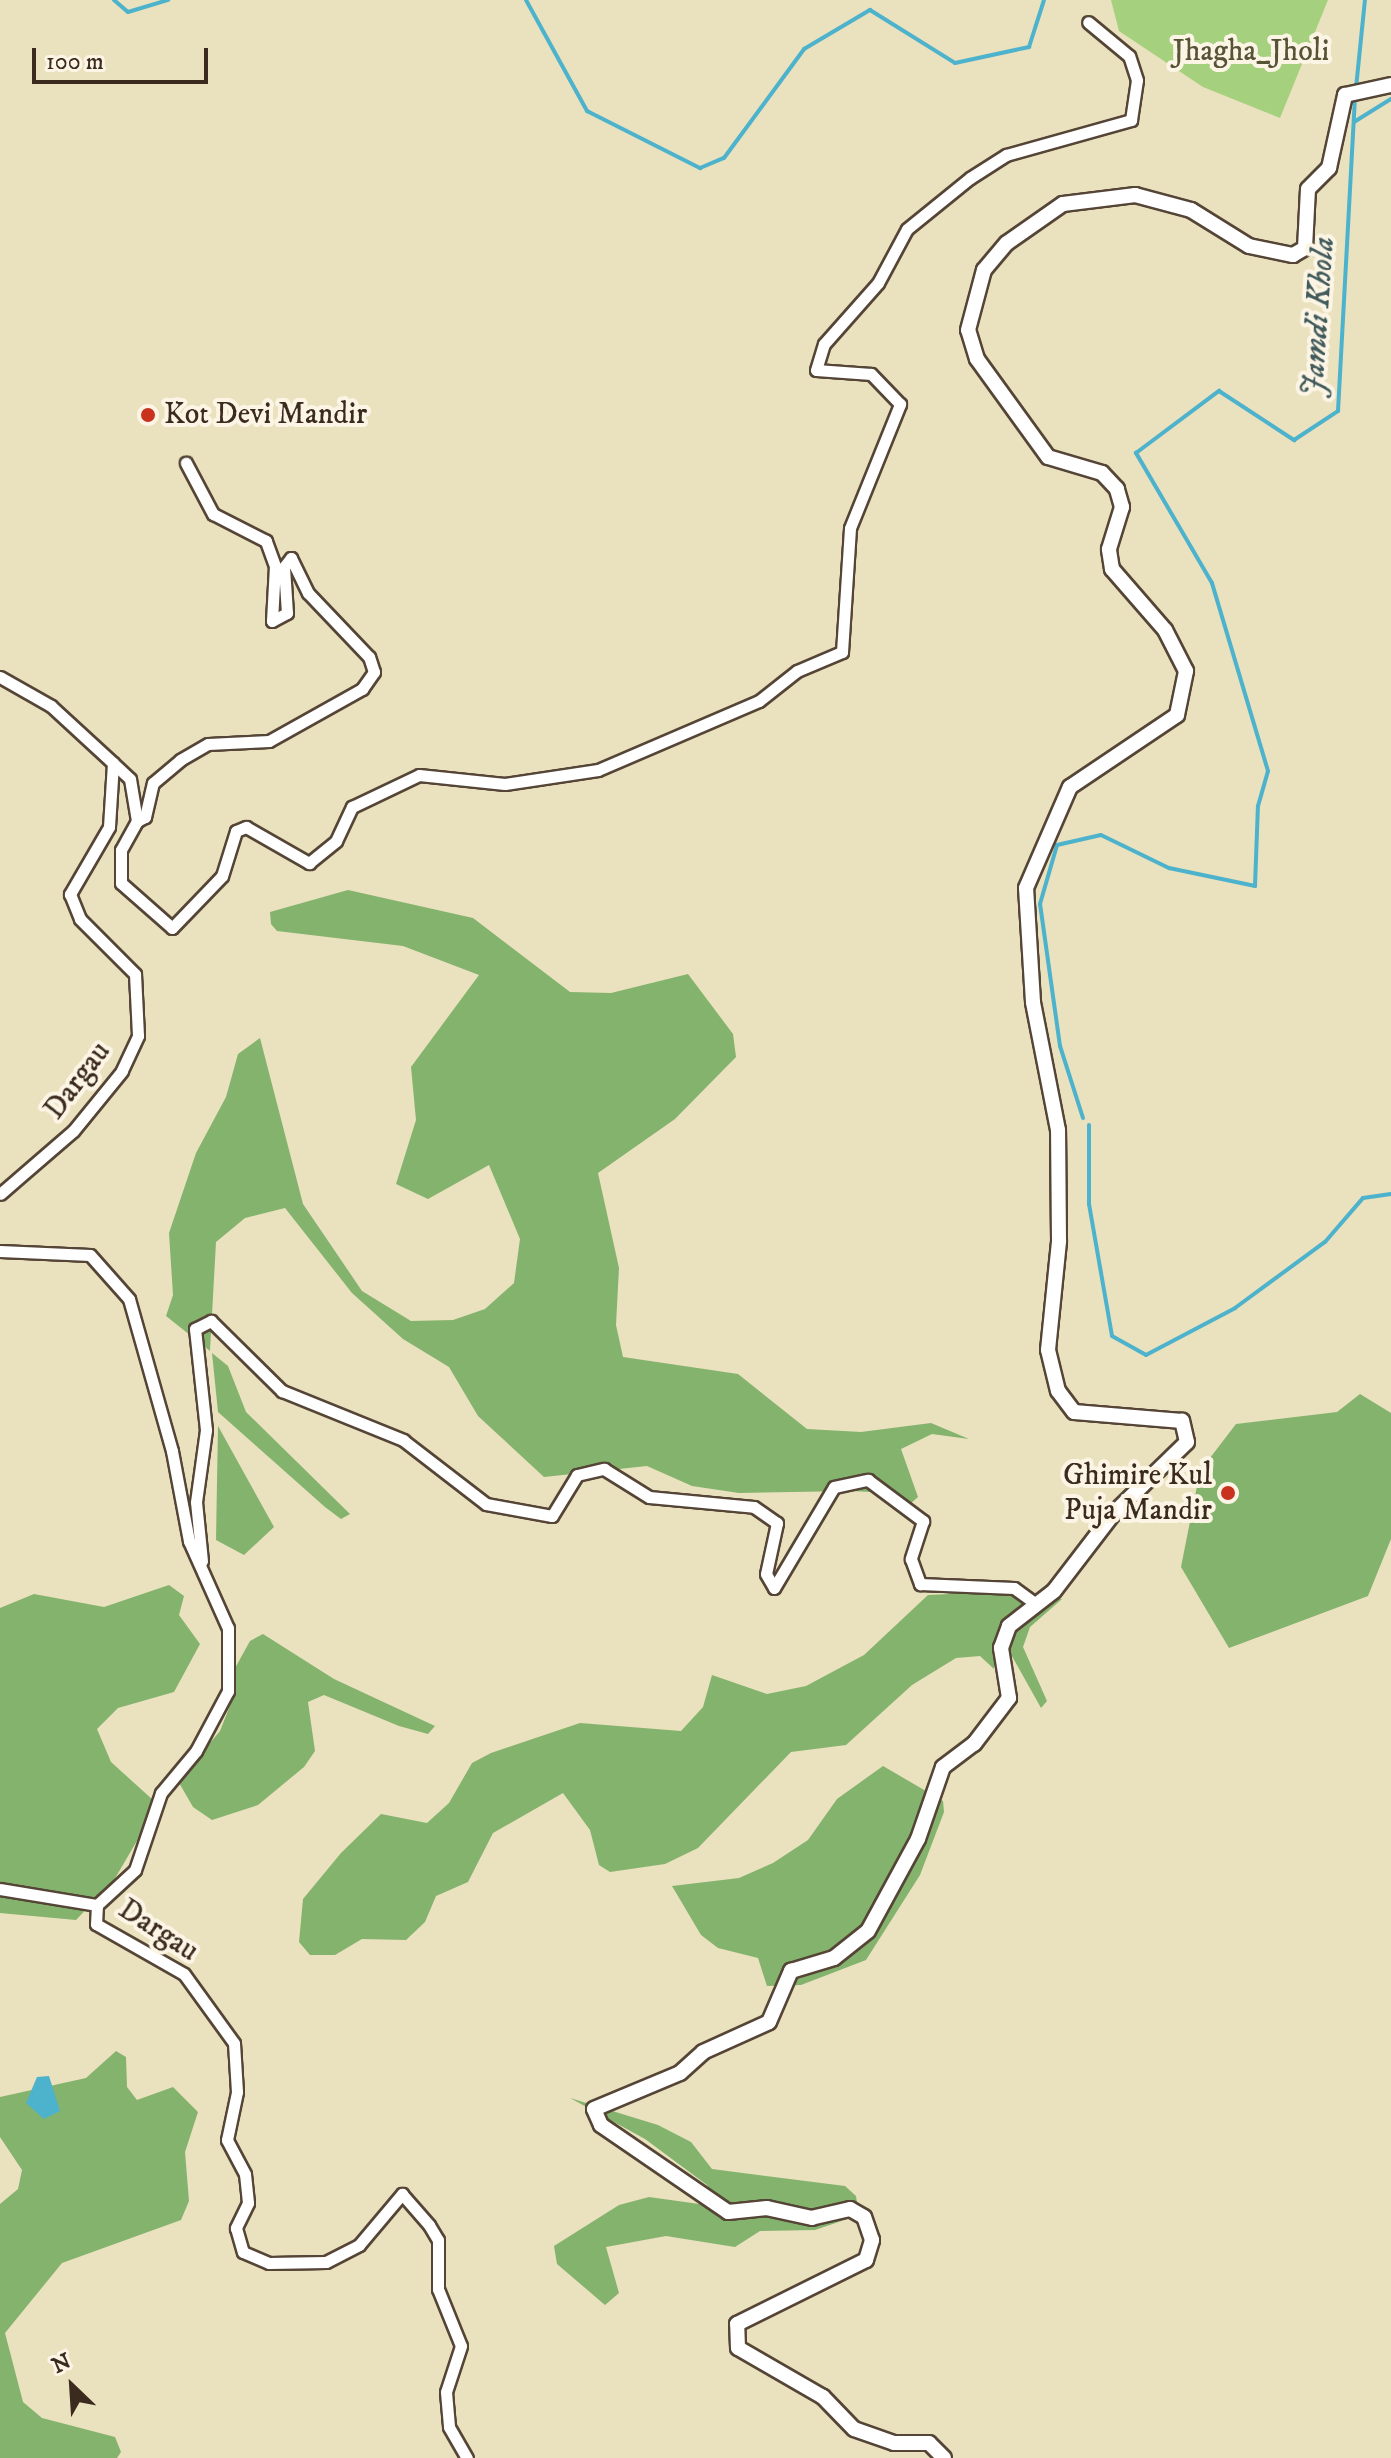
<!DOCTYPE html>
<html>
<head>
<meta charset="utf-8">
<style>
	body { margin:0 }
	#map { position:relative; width:1391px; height:2458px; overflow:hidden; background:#eae1be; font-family:"IM FELL DW Pica",serif }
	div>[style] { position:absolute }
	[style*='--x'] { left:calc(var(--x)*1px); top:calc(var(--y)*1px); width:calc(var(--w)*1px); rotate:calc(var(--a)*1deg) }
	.green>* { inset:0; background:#a5d17e }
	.forest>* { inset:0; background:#84b36d }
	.water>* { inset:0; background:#4db2cc }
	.stream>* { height:4px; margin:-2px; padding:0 2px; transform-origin:2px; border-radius:2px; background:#4db2cc }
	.roads { filter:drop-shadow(2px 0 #554536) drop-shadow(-2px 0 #554536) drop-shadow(0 2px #554536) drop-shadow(0 -2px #554536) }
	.minor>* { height:11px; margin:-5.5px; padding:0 5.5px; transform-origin:5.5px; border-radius:5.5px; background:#fff }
	.tertiary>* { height:14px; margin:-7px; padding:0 7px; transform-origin:7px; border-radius:7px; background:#fff }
	.dots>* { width:22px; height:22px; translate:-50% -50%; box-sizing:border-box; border:4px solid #fcf5e5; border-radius:50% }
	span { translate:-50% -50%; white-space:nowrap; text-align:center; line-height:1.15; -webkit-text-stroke:8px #fcf5e5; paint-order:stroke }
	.park-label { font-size:30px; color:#565436 }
	.poi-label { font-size:30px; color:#3b2a1e }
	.left { translate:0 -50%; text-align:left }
	.right { translate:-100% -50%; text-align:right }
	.street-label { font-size:30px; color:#3b2a1e }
	.water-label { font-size:32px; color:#415a5b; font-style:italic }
	.north { position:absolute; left:32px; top:2346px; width:80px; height:80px; -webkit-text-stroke:6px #fcf5e5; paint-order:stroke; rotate:335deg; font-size:22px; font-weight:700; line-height:32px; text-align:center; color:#3b2a1e }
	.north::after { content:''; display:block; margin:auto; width:28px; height:36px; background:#3b2a1e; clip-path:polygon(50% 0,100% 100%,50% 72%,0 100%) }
	.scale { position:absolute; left:32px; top:48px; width:176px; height:36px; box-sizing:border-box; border:4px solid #3b2a1e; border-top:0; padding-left:10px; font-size:24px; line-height:28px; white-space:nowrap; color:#3b2a1e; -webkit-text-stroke:6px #fcf5e5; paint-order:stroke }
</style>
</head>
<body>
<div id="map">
	<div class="green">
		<i style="clip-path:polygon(1111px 0,1328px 0,1280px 118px,1203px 87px,1119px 31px)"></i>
	</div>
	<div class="forest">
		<i style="clip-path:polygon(348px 890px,473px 918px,570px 992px,611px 993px,688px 974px,733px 1034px,736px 1057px,675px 1119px,598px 1173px,619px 1268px,616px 1325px,623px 1357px,738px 1374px,807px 1429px,861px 1432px,931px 1423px,969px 1439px,932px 1434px,901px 1449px,918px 1497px,910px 1504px,889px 1493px,852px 1491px,739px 1493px,692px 1486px,647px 1466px,544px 1477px,478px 1416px,449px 1367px,403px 1339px,352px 1293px,285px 1208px,245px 1218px,216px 1242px,210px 1351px,166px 1316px,173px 1295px,169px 1233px,196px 1153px,226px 1097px,238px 1054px,260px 1038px,303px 1204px,362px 1291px,411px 1321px,453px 1320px,485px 1309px,514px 1283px,520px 1239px,489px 1165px,428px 1199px,396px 1184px,416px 1120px,411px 1067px,479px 975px,403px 946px,277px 931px,271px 924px,270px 912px)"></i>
		<i style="clip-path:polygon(212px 1353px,228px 1366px,246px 1412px,350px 1514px,341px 1519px,325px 1507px,218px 1412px)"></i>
		<i style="clip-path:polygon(1360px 1394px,1391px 1413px,1391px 1539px,1368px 1596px,1229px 1648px,1181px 1567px,1200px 1471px,1236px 1424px,1337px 1412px)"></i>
		<i style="clip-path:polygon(218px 1426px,274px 1527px,244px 1555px,216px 1540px)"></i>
		<i style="clip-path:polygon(169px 1585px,184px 1596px,179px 1615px,200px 1644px,174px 1692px,118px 1708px,97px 1729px,111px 1762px,153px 1800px,151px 1817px,114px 1880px,76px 1920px,0 1913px,0 1608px,34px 1594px,104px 1607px)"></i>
		<i style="clip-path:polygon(1014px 1591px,1062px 1599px,1030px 1627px,1023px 1647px,1047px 1701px,1041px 1708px,1008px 1649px,994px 1654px,994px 1669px,980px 1656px,956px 1658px,912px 1685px,846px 1745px,791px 1752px,698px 1848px,665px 1864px,610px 1872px,599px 1865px,590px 1830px,563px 1793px,493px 1833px,468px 1882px,436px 1896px,425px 1922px,406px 1940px,362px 1939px,335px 1955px,310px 1955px,299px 1942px,303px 1899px,341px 1853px,381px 1814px,427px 1823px,449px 1803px,472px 1763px,491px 1753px,580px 1723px,681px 1731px,703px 1707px,712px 1675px,767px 1694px,806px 1686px,864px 1655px,928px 1595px)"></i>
		<i style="clip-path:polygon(263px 1634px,334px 1679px,435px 1726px,428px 1734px,399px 1726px,324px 1695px,308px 1702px,315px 1751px,304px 1767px,258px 1805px,212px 1820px,193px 1807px,178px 1781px,220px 1731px,233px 1698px,229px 1679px,250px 1641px)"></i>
		<i style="clip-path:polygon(883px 1766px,943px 1801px,944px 1812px,920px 1875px,866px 1960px,801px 1985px,767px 1986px,758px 1958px,718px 1948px,701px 1935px,672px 1886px,739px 1878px,773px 1863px,808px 1840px,837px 1799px)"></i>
		<i style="clip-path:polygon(116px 2051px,126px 2057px,127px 2087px,137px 2100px,173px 2087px,198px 2112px,185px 2152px,189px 2201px,181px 2220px,62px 2263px,5px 2333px,23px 2402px,42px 2418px,115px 2437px,121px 2452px,117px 2458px,0 2458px,0 2204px,18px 2189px,22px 2170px,0 2137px,0 2097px,86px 2078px)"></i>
		<i style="clip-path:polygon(570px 2098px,658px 2125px,691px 2142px,712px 2169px,845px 2186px,856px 2196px,859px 2215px,815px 2230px,760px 2231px,735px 2247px,666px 2236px,606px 2247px,619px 2293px,605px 2305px,557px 2264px,554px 2246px,619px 2205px,649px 2197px,699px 2204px,715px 2198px,707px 2185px,645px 2139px)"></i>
	</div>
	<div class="water">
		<i style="clip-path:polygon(49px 2076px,60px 2111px,44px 2119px,26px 2103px,37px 2077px)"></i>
	</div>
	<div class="stream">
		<i style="--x:114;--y:0;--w:18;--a:41"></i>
		<i style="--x:128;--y:12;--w:42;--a:-16.7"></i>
		<i style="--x:526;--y:0;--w:127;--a:61.2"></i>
		<i style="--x:587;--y:111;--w:127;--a:26.8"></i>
		<i style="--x:700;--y:168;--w:26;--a:-23"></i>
		<i style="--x:724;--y:158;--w:135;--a:-53.7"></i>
		<i style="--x:804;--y:49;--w:77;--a:-30.6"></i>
		<i style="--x:870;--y:10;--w:100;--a:31.9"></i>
		<i style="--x:955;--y:63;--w:76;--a:-12.2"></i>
		<i style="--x:1029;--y:47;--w:49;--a:-72.3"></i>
		<i style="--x:1356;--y:88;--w:88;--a:-84.2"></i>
		<i style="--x:1354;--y:122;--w:44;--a:-31.9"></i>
		<i style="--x:1083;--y:1118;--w:76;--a:-107.7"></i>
		<i style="--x:1060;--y:1046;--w:143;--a:-98"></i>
		<i style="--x:1040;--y:904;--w:61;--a:-73.9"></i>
		<i style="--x:1057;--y:845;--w:45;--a:-12.8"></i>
		<i style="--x:1101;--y:835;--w:76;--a:25.9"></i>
		<i style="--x:1169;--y:868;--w:88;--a:11.8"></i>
		<i style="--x:1255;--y:886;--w:80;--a:-87.9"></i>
		<i style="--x:1258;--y:806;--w:36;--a:-74"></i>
		<i style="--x:1268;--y:771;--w:196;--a:-106.6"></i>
		<i style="--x:1212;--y:583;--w:151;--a:-120.3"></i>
		<i style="--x:1136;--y:453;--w:104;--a:-36.8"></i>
		<i style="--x:1219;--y:391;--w:90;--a:33.2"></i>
		<i style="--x:1294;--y:440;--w:53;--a:-33.4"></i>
		<i style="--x:1338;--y:411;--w:314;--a:-86.9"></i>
		<i style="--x:1089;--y:1125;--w:79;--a:90"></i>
		<i style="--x:1089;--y:1204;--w:134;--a:80.1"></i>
		<i style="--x:1112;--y:1336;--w:39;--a:29"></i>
		<i style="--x:1146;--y:1355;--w:101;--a:-27.8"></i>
		<i style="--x:1235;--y:1308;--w:112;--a:-36.3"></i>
		<i style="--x:1325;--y:1242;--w:58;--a:-49.2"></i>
		<i style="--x:1363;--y:1198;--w:28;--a:-8"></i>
	</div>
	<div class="roads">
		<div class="minor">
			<i style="--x:0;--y:677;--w:59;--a:29.6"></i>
			<i style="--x:51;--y:706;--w:84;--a:42.6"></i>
			<i style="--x:113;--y:763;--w:64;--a:93.6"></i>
			<i style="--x:109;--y:827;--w:78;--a:120.2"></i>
			<i style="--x:70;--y:894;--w:27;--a:68"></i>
			<i style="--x:80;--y:919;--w:78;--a:45"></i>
			<i style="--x:135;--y:974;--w:62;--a:87.2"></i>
			<i style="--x:138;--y:1036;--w:38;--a:115"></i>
			<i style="--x:122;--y:1071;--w:77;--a:129.2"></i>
			<i style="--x:73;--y:1131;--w:96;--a:139.2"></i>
			<i style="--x:113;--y:763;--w:23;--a:43"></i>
			<i style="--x:130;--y:779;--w:43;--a:80.5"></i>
			<i style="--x:137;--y:821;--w:33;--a:119"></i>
			<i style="--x:121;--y:850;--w:33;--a:90"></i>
			<i style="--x:121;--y:883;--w:68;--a:41.4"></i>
			<i style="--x:172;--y:928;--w:72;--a:-46.1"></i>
			<i style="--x:222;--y:876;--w:47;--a:-72.7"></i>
			<i style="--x:236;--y:831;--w:11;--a:-22"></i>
			<i style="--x:246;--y:827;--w:73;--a:29.7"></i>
			<i style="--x:309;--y:863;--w:35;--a:-39"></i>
			<i style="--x:336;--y:841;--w:38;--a:-65"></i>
			<i style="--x:352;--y:807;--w:74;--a:-25.5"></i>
			<i style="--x:419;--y:775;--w:86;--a:6"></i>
			<i style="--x:505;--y:784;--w:94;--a:-8.6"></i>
			<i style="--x:598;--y:770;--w:175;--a:-23.2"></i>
			<i style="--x:759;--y:701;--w:48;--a:-38.3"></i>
			<i style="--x:797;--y:671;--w:49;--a:-22.9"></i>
			<i style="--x:842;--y:652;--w:124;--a:-86.3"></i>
			<i style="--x:850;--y:528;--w:134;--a:-68"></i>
			<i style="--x:900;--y:404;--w:42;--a:-134"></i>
			<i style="--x:871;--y:374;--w:55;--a:-175.8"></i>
			<i style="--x:816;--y:370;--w:27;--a:-73"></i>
			<i style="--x:824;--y:344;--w:81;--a:-48.5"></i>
			<i style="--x:878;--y:283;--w:61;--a:-61.8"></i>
			<i style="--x:907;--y:229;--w:81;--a:-39"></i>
			<i style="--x:970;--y:178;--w:43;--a:-32.6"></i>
			<i style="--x:1006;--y:155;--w:130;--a:-15.6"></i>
			<i style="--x:1131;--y:120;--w:40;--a:-81.5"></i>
			<i style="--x:1137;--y:80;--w:25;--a:-108"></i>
			<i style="--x:1129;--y:56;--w:53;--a:-140.3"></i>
			<i style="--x:137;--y:821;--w:9;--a:-27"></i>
			<i style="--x:145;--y:817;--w:35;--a:-77"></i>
			<i style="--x:153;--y:783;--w:35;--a:-40"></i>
			<i style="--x:180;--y:760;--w:32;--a:-30"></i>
			<i style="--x:208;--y:744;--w:61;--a:-2.8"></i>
			<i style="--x:269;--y:741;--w:107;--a:-29.2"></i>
			<i style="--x:362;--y:689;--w:21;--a:-55"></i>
			<i style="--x:374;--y:672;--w:16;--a:-108"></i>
			<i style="--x:369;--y:657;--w:88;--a:-133.6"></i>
			<i style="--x:308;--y:593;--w:39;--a:-116"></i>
			<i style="--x:291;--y:558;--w:11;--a:128"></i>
			<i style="--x:284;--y:567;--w:46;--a:86.3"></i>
			<i style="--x:287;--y:613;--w:17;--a:152"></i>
			<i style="--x:272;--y:621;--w:55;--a:-86.9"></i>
			<i style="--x:275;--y:566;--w:27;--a:-110"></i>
			<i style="--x:266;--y:541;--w:59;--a:-153"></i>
			<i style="--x:213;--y:514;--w:58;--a:-117.9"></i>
			<i style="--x:0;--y:1251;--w:90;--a:2.5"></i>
			<i style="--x:90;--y:1255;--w:59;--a:48.4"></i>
			<i style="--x:129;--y:1299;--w:158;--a:74.2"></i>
			<i style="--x:172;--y:1451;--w:92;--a:79.3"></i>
			<i style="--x:189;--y:1541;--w:95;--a:65.9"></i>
			<i style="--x:228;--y:1628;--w:63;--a:90"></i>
			<i style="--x:228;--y:1691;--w:68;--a:118.1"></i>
			<i style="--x:196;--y:1751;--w:55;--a:129.8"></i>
			<i style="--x:161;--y:1793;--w:81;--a:108.7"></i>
			<i style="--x:135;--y:1870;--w:52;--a:137.4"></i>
			<i style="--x:97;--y:1905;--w:19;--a:93"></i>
			<i style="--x:96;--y:1924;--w:101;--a:29.6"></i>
			<i style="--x:184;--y:1974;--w:85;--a:54.1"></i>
			<i style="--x:234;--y:2043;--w:49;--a:86.5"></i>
			<i style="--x:237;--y:2092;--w:49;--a:101.8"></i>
			<i style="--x:227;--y:2140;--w:38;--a:62"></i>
			<i style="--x:245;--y:2174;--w:29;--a:84"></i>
			<i style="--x:248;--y:2203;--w:28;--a:116"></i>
			<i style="--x:236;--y:2228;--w:25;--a:74"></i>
			<i style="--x:243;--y:2252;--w:28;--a:23"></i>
			<i style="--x:269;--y:2263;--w:57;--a:-1"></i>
			<i style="--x:326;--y:2262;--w:37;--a:-27"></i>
			<i style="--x:359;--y:2245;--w:67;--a:-49.9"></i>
			<i style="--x:402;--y:2194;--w:41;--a:48.9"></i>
			<i style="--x:429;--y:2225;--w:17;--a:59"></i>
			<i style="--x:438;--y:2240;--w:49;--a:90"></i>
			<i style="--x:438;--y:2289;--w:61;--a:68"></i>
			<i style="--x:461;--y:2346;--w:48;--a:108.1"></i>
			<i style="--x:446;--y:2392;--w:35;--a:85"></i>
			<i style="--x:449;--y:2427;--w:36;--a:60"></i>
			<i style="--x:202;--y:1561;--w:59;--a:-95.8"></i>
			<i style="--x:196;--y:1502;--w:73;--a:-82.1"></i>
			<i style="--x:206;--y:1430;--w:102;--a:-96.2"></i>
			<i style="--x:195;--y:1329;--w:18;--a:-27"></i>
			<i style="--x:211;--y:1321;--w:100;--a:44.6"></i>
			<i style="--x:282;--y:1391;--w:131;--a:22"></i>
			<i style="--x:403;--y:1440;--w:105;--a:37.6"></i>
			<i style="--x:486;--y:1504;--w:67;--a:10.3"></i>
			<i style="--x:552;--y:1516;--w:48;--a:-58.6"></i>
			<i style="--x:577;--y:1475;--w:28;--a:-13"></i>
			<i style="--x:604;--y:1469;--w:53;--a:31.9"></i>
			<i style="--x:649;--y:1497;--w:105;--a:5.4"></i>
			<i style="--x:754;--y:1507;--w:28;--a:35"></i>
			<i style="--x:777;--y:1523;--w:52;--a:102.2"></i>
			<i style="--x:766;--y:1574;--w:16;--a:60"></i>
			<i style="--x:774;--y:1588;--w:117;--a:-59.3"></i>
			<i style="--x:834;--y:1487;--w:35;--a:-12"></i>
			<i style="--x:868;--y:1480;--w:69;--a:36.7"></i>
			<i style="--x:923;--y:1521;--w:40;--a:108"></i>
			<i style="--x:911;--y:1559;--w:27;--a:70"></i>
			<i style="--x:920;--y:1584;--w:94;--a:2.4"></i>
			<i style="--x:1014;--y:1588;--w:27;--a:36"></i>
			<i style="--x:0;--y:1889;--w:98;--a:9.4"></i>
		</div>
		<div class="tertiary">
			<i style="--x:944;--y:2458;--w:21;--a:-135"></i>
			<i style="--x:929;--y:2443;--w:35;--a:180"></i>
			<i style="--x:894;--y:2443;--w:42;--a:-160.7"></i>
			<i style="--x:854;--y:2429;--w:45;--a:-134.1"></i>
			<i style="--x:823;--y:2397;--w:98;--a:-150"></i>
			<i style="--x:738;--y:2348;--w:24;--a:-92"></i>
			<i style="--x:737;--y:2324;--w:144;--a:-26.4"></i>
			<i style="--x:866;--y:2260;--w:21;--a:-73"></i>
			<i style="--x:872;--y:2240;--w:24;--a:-109"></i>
			<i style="--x:864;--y:2217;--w:16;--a:-150"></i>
			<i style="--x:850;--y:2209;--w:39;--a:167"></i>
			<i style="--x:812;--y:2218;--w:46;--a:-167.5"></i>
			<i style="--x:767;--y:2208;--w:39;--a:174"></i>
			<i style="--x:728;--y:2212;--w:154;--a:-145.6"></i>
			<i style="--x:601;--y:2125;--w:17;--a:-114"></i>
			<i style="--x:594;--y:2109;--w:93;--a:-22.7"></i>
			<i style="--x:680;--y:2073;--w:31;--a:-42"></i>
			<i style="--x:703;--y:2052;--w:72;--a:-24.4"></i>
			<i style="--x:769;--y:2022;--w:56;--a:-66.7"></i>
			<i style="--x:791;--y:1971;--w:45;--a:-16.8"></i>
			<i style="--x:834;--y:1958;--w:43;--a:-38.5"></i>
			<i style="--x:868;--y:1931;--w:105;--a:-61.5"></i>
			<i style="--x:918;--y:1839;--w:76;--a:-70.9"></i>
			<i style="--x:943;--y:1767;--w:39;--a:-37"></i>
			<i style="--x:974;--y:1744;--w:58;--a:-52.7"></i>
			<i style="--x:1009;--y:1698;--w:51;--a:-99.1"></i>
			<i style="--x:1001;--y:1648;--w:23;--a:-70"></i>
			<i style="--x:1009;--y:1626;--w:57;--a:-37.9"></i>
			<i style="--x:1054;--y:1591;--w:97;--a:-52.5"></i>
			<i style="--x:1113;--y:1514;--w:103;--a:-44.2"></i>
			<i style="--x:1187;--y:1442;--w:22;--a:-103"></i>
			<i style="--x:1182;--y:1421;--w:108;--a:-175.2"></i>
			<i style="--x:1074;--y:1412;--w:26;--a:-127"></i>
			<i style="--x:1058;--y:1391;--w:42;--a:-103.7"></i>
			<i style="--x:1048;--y:1350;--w:110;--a:-84.2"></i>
			<i style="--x:1059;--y:1241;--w:111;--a:-90.5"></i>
			<i style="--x:1058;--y:1130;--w:130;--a:-101.1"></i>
			<i style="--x:1033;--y:1002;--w:114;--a:-93.5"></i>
			<i style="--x:1026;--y:888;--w:110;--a:-66.5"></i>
			<i style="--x:1070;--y:787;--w:129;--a:-33.9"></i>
			<i style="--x:1177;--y:715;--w:45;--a:-78.4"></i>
			<i style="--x:1186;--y:671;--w:46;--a:-117.1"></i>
			<i style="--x:1165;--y:630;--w:81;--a:-131"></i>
			<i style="--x:1112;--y:569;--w:20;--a:-99"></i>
			<i style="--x:1109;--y:549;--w:44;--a:-72.8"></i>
			<i style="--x:1122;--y:507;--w:19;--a:-106"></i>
			<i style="--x:1117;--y:489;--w:22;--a:-133"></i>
			<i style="--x:1102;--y:473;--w:56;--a:-163.5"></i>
			<i style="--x:1048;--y:457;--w:121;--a:-125.9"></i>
			<i style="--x:977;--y:359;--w:30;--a:-107"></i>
			<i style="--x:968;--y:330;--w:62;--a:-75.1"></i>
			<i style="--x:984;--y:270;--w:35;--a:-50"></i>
			<i style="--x:1007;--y:243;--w:68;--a:-34.9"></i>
			<i style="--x:1063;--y:204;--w:73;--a:-7.1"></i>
			<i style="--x:1135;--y:195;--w:58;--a:15"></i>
			<i style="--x:1191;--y:210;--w:68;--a:31.8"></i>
			<i style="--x:1249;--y:246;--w:45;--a:11.6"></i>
			<i style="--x:1293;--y:255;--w:14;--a:-30"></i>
			<i style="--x:1305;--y:248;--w:59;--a:-87.1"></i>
			<i style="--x:1308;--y:189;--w:30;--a:-45"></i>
			<i style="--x:1329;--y:168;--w:75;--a:-77.6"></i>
			<i style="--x:1345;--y:95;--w:47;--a:-12.3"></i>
		</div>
	</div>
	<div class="dots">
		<i style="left:148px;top:415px;background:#c8321e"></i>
		<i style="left:1228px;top:1493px;background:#c8321e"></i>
	</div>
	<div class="park-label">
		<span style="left:1251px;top:52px">Jhagha_Jholi</span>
	</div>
	<div class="poi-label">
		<span class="left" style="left:164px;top:415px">Kot Devi Mandir</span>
		<span class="right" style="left:1212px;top:1493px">Ghimire Kul<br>Puja Mandir</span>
	</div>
	<div class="street-label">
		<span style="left:78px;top:1081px;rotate:-53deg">Dargau</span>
		<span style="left:158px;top:1931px;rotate:33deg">Dargau</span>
	</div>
	<div class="water-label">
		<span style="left:1319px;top:317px;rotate:-86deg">Jamdi Khola</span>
	</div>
	<div class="north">N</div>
	<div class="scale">100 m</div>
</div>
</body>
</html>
